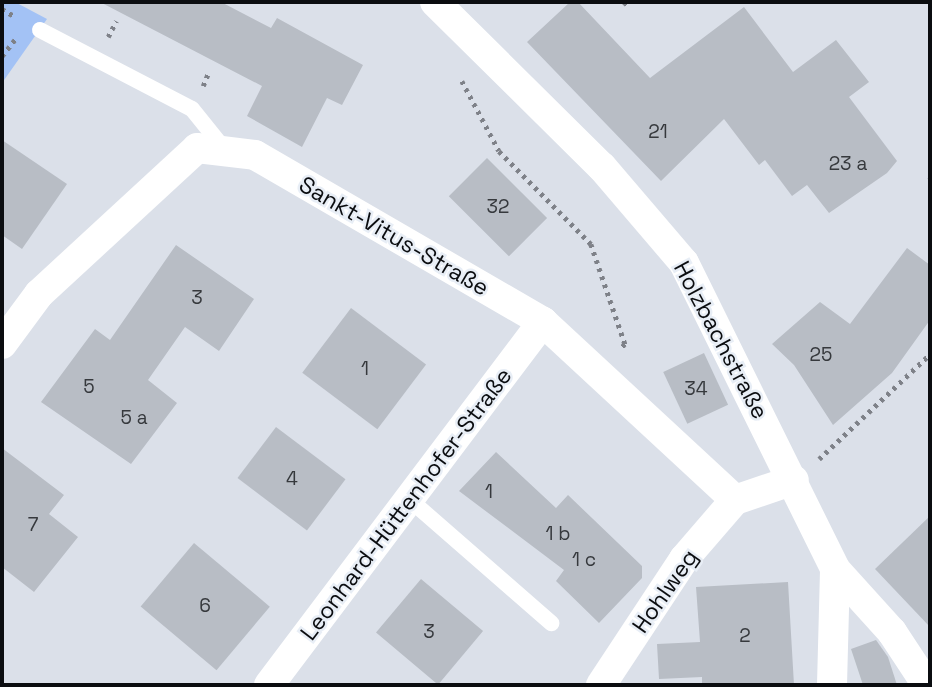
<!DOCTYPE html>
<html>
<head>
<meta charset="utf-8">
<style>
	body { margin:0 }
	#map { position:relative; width:932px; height:687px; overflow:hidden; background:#dbe0e9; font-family:"Space Grotesk",sans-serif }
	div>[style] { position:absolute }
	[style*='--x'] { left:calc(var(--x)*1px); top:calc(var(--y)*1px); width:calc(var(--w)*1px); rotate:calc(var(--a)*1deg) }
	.green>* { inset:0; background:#a3c2f5 }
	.building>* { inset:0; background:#b8bdc5; transform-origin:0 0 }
	.path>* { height:4.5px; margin-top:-2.25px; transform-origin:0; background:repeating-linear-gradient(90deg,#7e8188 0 3.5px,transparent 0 8.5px) }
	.lane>* { height:16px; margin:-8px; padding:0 8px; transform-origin:8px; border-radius:8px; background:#fff }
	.street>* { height:30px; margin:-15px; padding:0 15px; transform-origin:15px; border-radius:15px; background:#fff }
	span { translate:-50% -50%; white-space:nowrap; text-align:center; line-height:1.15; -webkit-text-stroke:5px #e8eef6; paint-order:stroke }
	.number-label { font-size:19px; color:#36393d }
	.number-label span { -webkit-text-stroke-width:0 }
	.street-label { font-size:23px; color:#0b0d10 }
	.frame { position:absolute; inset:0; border:4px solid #0b0d10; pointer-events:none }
</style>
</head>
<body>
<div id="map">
	<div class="green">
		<i style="clip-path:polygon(2px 2px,15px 2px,47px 19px,2px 83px)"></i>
	</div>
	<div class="building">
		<i style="clip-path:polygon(100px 2px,221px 2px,271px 28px,277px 18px,363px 65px,342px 105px,327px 98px,302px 147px,247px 116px,262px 86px)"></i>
		<i style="clip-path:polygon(570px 2px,578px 2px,650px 78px,744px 7px,793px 72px,836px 40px,869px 82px,849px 97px,897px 161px,887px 173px,829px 213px,807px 185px,792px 196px,765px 160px,759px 165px,724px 119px,661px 181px,527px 42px)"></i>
		<i style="clip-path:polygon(2px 140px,67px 184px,22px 249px,2px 235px)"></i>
		<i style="left:487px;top:158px;width:85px;height:54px;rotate:45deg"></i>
		<i style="clip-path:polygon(176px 245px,254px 299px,219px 351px,185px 327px,148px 380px,177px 403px,131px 464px,41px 402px,95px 329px,110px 340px)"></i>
		<i style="clip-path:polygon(907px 248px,930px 265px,930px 320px,892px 373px,833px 425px,794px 365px,772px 344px,820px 302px,850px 324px)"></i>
		<i style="left:351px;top:308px;width:94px;height:81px;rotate:37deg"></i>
		<i style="left:704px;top:353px;width:57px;height:45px;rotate:65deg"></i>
		<i style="left:276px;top:427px;width:87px;height:64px;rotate:37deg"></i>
		<i style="clip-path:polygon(2px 448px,64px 495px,49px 514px,78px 537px,34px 592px,2px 567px)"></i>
		<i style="clip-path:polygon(496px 452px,556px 508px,568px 495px,642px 566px,642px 578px,599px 623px,556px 581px,564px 570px,459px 491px)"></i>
		<i style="clip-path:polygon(930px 516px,930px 627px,875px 569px)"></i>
		<i style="left:194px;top:543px;width:99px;height:83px;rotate:40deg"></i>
		<i style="left:421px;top:579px;width:81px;height:70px;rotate:40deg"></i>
		<i style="clip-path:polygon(788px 582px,794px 685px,702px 685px,702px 677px,659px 679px,657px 644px,700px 642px,696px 587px)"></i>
		<i style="clip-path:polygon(876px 640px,888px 657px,897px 685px,863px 685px,851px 649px)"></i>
	</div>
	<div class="path">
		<i style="--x:624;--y:2;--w:8;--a:40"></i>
		<i style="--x:2;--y:9;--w:16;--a:30"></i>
		<i style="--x:108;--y:37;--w:18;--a:-63"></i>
		<i style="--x:2;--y:56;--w:23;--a:-52"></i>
		<i style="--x:462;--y:81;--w:79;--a:62.1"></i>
		<i style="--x:499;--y:151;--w:131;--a:45.3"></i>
		<i style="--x:591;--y:244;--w:106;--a:71.2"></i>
		<i style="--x:625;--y:344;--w:8;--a:130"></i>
		<i style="--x:203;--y:86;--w:16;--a:-68"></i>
		<i style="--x:930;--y:179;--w:1;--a:-90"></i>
		<i style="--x:819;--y:459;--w:153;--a:-43.4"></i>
	</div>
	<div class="lane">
		<i style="--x:40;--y:30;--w:171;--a:27.5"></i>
		<i style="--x:192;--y:109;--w:53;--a:51.2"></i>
		<i style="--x:409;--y:499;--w:189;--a:41.1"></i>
	</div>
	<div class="street">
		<i style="--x:435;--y:2;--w:235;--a:44.7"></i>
		<i style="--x:602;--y:167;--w:126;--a:49.5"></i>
		<i style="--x:684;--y:263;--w:341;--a:63.7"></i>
		<i style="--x:835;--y:569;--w:85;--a:47.9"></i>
		<i style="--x:892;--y:632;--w:64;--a:56.6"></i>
		<i style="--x:2;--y:344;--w:62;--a:-53.5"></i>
		<i style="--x:39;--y:294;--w:215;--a:-42.7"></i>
		<i style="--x:197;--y:148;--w:58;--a:6.9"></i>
		<i style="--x:255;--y:155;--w:333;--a:30.1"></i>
		<i style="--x:543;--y:322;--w:262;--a:42.8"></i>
		<i style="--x:735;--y:500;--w:62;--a:-18.7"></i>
		<i style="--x:269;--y:685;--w:455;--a:-53"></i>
		<i style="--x:601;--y:685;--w:151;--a:-56.6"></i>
		<i style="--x:684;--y:559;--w:78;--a:-49.2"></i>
		<i style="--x:832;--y:685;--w:116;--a:-88.5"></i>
	</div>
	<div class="number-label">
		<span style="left:658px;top:132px">21</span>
		<span style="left:848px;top:164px">23 a</span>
		<span style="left:498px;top:207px">32</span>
		<span style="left:197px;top:298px">3</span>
		<span style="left:821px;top:355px">25</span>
		<span style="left:365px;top:369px">1</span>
		<span style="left:89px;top:387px">5</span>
		<span style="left:696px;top:389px">34</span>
		<span style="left:134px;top:418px">5 a</span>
		<span style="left:292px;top:479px">4</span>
		<span style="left:489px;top:492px">1</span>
		<span style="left:33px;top:525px">7</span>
		<span style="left:558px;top:534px">1 b</span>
		<span style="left:584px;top:560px">1 c</span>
		<span style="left:205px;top:606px">6</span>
		<span style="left:429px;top:632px">3</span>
		<span style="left:745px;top:636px">2</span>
	</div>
	<div class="street-label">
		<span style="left:394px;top:236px;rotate:30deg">Sankt-Vitus-Straße</span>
		<span style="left:721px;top:340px;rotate:62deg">Holzbachstraße</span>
		<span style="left:406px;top:504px;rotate:-53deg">Leonhard-Hüttenhofer-Straße</span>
		<span style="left:665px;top:591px;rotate:-55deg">Hohlweg</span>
	</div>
	<div class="frame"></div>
</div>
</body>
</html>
